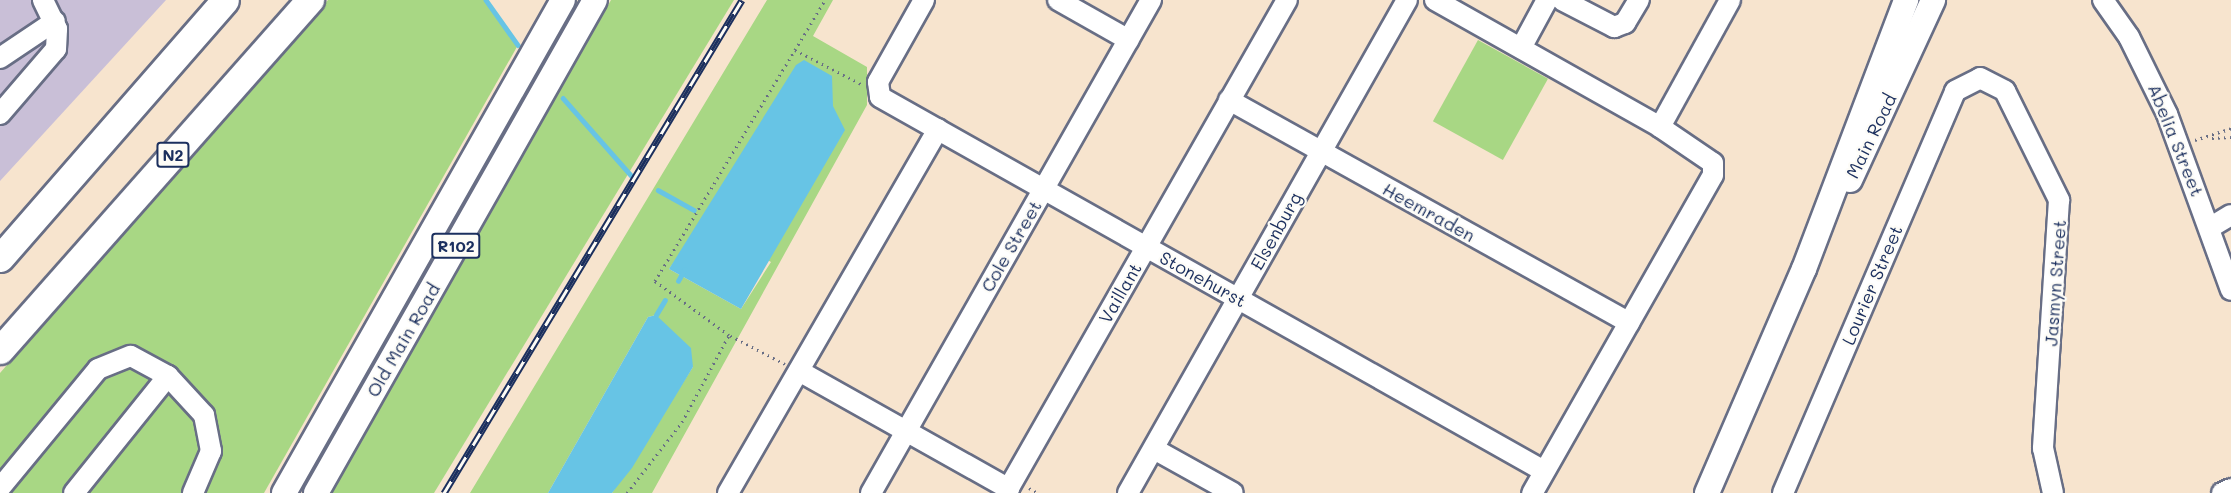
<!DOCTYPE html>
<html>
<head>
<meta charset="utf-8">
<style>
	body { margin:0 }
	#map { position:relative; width:2231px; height:493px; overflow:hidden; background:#f7e4ce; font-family:Mali,sans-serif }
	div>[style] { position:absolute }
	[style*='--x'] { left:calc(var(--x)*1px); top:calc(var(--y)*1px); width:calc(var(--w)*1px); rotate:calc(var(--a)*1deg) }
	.industrial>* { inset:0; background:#c9bfd7 }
	.green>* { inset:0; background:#a8d784; transform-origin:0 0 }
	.water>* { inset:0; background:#67c4e5 }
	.stream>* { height:4.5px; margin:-2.25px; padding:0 2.25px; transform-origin:2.25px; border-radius:2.25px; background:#67c4e5 }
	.path>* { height:3px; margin-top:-1.5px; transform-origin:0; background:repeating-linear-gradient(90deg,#686e85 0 1.5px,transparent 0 6px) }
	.roads { filter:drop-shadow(2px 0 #686e85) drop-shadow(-2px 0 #686e85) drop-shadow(0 2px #686e85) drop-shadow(0 -2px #686e85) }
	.minor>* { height:20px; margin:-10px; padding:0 10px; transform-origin:10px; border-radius:10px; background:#fff }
	.major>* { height:24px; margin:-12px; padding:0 12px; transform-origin:12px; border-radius:12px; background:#fff }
	.highway>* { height:27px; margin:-13.5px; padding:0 13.5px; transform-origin:13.5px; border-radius:13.5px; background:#fff }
	.rail>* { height:7px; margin-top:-3.5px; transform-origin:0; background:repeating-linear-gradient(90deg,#fdfcf7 0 14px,#1b2f5e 0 28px); box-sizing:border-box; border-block:2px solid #1b2f5e }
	span { translate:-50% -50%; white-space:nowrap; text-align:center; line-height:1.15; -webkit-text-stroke:4.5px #fdfcf7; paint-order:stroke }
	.shield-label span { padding:2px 4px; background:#fdfcf7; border:2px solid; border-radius:4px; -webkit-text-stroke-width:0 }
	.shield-label { font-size:16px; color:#1b2f5e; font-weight:700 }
	.street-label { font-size:18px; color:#1b2f5e }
</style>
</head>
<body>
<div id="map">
	<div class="industrial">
		<i style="clip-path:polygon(0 0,166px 0,0 181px)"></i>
	</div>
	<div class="green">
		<i style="clip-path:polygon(328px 0,486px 0,518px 45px,264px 493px,0 493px,0 373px)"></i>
		<i style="clip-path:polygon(611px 0,734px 0,434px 493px,332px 493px)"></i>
		<i style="clip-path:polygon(evenodd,767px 0,833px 0,813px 36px,867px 67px,867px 105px,652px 493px,612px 493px,693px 367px,656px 315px,648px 317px,548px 493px,470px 493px,767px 0,703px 222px,771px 262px,741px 309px,669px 269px,703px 222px)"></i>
		<i style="left:1478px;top:40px;width:80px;height:93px;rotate:29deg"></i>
	</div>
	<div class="water">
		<i style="clip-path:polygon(804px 60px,832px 76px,833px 106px,845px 130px,741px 309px,669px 269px,796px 65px)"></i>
		<i style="clip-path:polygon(656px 315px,691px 348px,693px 367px,632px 468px,612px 493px,548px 493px,648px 317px)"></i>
	</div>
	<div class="stream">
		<i style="--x:486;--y:0;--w:55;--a:54.6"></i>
		<i style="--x:563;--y:98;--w:103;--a:48.6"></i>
		<i style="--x:658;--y:190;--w:41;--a:29.1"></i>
		<i style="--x:678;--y:281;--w:13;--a:-61"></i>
		<i style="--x:656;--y:315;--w:17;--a:-59"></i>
	</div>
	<div class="path">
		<i style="--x:795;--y:50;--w:58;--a:-59"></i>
		<i style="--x:2212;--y:138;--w:19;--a:-3"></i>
		<i style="--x:2195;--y:140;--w:38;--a:-18"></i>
		<i style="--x:785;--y:364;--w:63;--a:-152.6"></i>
		<i style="--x:729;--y:335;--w:92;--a:-143.9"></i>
		<i style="--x:655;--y:281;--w:270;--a:-58.8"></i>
		<i style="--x:795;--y:50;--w:76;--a:27.2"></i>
		<i style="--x:1029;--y:488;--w:10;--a:29"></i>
		<i style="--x:627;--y:493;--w:90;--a:-52.2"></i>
		<i style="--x:682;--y:422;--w:99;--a:-61.6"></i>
	</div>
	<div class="roads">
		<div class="minor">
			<i style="--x:924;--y:0;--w:94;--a:119.3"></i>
			<i style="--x:878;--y:82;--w:15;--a:82"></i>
			<i style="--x:880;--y:97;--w:762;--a:29.39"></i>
			<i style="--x:1058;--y:0;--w:81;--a:29.4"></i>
			<i style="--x:1435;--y:0;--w:258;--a:29.4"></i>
			<i style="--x:1660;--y:127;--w:64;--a:34.2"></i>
			<i style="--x:1713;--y:163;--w:12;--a:90"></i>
			<i style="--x:1713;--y:175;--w:366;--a:119.6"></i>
			<i style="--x:1562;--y:0;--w:59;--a:27.4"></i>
			<i style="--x:1614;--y:27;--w:12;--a:-20"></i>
			<i style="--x:1625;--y:23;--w:27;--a:-59"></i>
			<i style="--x:2103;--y:0;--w:45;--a:54.9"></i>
			<i style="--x:2129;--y:37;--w:86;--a:63.7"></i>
			<i style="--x:2167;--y:114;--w:187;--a:70"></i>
			<i style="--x:1521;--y:48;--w:55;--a:-61.6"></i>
			<i style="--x:0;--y:58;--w:66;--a:-33.9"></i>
			<i style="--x:1229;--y:100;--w:458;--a:29.1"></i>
			<i style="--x:0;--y:114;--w:86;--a:-49.3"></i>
			<i style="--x:56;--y:49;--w:20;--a:-87"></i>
			<i style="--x:57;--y:29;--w:32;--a:-116"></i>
			<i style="--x:1660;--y:127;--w:145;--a:-61.1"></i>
			<i style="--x:2211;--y:227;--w:23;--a:-31"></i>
			<i style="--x:799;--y:371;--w:241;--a:29.3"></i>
			<i style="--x:1154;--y:449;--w:90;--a:29.1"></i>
			<i style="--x:0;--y:488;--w:154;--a:-50.5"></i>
			<i style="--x:98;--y:369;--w:35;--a:-22"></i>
			<i style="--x:131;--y:356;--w:42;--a:28.4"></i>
			<i style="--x:168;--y:376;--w:53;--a:47.3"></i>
			<i style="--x:204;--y:415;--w:37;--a:79"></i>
			<i style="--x:211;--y:451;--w:46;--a:113.2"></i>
			<i style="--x:74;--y:493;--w:150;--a:-51.2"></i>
			<i style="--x:728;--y:493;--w:420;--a:-60"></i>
			<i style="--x:871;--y:493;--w:567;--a:-60.41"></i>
			<i style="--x:1006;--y:493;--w:567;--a:-60.32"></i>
			<i style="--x:1128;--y:493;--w:566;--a:-60.49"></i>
			<i style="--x:1783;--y:493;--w:437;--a:-66.8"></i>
			<i style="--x:1955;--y:91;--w:28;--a:-27"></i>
			<i style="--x:1980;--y:78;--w:28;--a:27"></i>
			<i style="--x:2005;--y:91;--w:122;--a:63.6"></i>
			<i style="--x:2059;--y:200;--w:249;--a:93.7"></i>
			<i style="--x:2043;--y:448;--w:46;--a:77.5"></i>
			<i style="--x:2222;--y:493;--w:10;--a:-24"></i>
		</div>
		<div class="major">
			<i style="--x:1850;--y:180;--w:198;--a:-65.2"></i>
			<i style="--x:284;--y:493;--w:566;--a:-60.49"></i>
			<i style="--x:316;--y:493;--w:566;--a:-60.49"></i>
			<i style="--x:1707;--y:493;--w:244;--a:-66.6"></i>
			<i style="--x:1804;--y:269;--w:288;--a:-69.2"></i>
		</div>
		<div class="highway">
			<i style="--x:0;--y:258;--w:342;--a:-48.9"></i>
			<i style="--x:0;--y:350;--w:468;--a:-48.5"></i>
		</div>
	</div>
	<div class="rail">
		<i style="--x:444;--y:493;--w:576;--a:-58.85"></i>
	</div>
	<div class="shield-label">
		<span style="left:173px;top:155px">N2</span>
		<span style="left:456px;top:246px">R102</span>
	</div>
	<div class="street-label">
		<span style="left:1871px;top:136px;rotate:-64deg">Main Road</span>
		<span style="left:2176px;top:140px;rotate:68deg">Abelia Street</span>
		<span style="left:1429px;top:212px;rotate:29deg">Heemraden</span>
		<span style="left:1276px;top:231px;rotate:-61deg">Elsenburg</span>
		<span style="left:1011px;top:246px;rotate:-60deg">Cole Street</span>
		<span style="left:1203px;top:279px;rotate:29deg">Stonehurst</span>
		<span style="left:2055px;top:283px;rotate:-86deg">Jasmyn Street</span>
		<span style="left:1872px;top:285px;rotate:-67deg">Lourier Street</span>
		<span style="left:1120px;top:293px;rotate:-60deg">Vaillant</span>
		<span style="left:403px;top:340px;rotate:-60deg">Old Main Road</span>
	</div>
</div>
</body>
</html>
